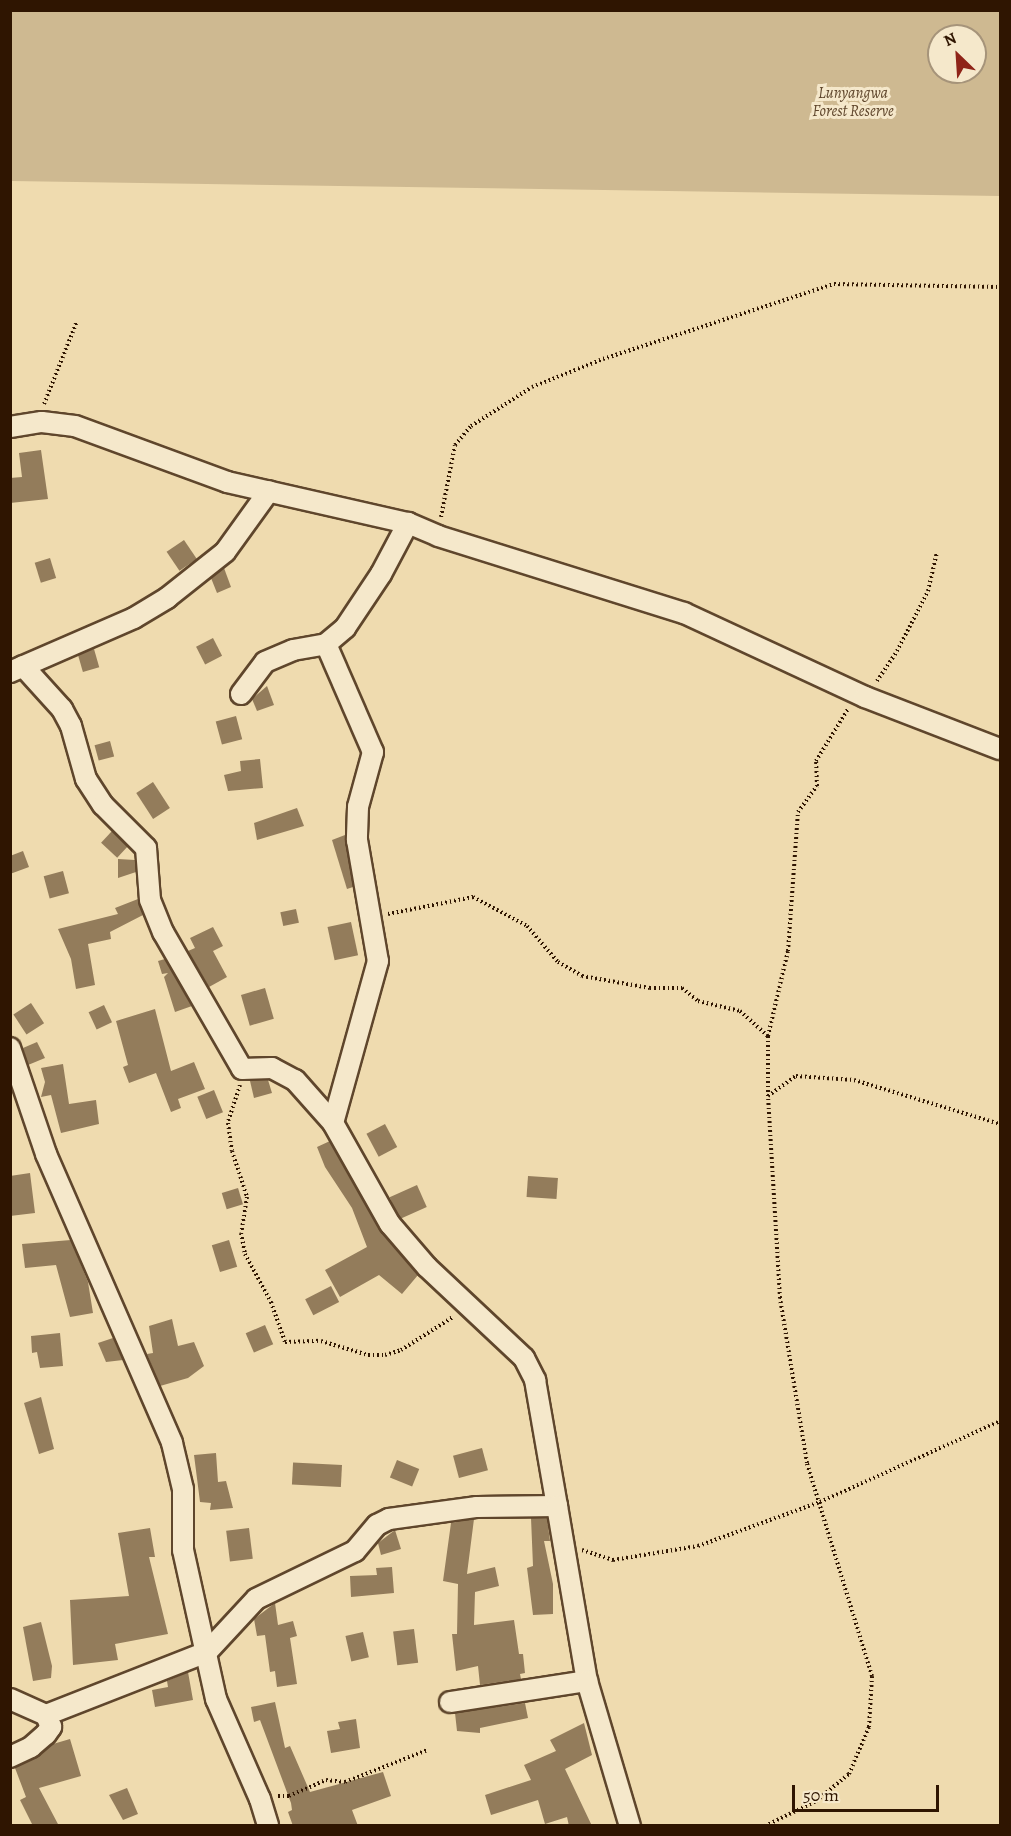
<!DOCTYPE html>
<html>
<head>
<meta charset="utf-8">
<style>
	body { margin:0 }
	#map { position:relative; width:1011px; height:1836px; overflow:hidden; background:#efdbaf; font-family:Alegreya,serif }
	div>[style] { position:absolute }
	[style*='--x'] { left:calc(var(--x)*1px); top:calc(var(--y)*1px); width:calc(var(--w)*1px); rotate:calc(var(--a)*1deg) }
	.green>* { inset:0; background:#ceb991 }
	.building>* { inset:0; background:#937c5b; transform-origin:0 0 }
	.path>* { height:4px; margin-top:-2px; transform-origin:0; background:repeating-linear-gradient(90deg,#2f1501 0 1.5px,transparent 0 4.5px) }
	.roads { filter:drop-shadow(2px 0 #5f462c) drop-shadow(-2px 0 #5f462c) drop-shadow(0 2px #5f462c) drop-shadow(0 -2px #5f462c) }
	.street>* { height:20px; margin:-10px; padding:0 10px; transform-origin:10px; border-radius:10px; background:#f5e8cb }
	span { translate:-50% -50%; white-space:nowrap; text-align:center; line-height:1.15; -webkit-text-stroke:6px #f5e8cb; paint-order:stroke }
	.park-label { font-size:16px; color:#5f462c; font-style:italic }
	.frame { position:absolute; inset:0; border:12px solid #2f1501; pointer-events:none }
	.north { position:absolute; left:927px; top:24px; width:60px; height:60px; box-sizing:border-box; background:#f5e8cb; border:2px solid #a6947a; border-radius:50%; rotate:335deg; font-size:16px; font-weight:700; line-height:24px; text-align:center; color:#2f1501 }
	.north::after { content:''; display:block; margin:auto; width:21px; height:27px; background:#8f2418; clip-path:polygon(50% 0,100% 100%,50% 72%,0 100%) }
	.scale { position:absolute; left:792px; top:1785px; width:147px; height:27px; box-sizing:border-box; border:3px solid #2f1501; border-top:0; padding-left:8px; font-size:18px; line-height:21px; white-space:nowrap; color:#2f1501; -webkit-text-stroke:4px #f5e8cb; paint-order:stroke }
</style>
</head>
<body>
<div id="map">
	<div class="green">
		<i style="clip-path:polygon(evenodd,11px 10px,1000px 11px,1000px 196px,11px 181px,11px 10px,939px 36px,975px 36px,975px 72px,939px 72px,939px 36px)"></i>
	</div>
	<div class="building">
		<i style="clip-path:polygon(41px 450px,48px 499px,10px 503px,10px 478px,22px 477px,19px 453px)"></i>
		<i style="left:184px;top:540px;width:23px;height:21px;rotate:56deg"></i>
		<i style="left:50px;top:558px;width:21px;height:16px;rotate:73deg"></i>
		<i style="clip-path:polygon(224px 568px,231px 587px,217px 593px,211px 578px)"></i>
		<i style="left:213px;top:638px;width:20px;height:19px;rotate:63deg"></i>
		<i style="left:94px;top:649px;width:19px;height:17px;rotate:74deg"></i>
		<i style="clip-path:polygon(267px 686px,274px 705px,257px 711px,252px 699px)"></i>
		<i style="left:236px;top:716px;width:24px;height:21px;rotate:75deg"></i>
		<i style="left:110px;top:741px;width:16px;height:16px;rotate:75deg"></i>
		<i style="clip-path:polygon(260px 759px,263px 788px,228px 791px,224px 775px,241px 771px,240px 761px)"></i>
		<i style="left:153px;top:782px;width:31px;height:20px;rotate:57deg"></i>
		<i style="clip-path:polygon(297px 808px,304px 826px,257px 840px,254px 823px)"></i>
		<i style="left:112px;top:831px;width:22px;height:16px;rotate:43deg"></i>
		<i style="clip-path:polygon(345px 835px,353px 887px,347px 889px,332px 840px)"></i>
		<i style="clip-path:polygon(23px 851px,29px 867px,10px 874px,10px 856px)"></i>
		<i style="clip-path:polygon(118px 859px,135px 860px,136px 872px,118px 878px)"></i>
		<i style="left:63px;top:871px;width:23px;height:20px;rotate:75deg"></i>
		<i style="clip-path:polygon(138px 899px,143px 915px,110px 932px,111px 939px,88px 944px,95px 985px,76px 989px,71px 959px,58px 929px,118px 914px,115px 908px)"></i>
		<i style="left:296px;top:909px;width:14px;height:16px;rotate:78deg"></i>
		<i style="left:351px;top:922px;width:34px;height:24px;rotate:78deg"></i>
		<i style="clip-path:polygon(213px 927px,223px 946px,213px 951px,227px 977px,209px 987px,188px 951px,195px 948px,190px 938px)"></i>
		<i style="clip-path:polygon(165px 959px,191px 1005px,192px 1006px,175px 1012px,164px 977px,168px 973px,162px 974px,158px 961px)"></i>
		<i style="left:265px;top:988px;width:32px;height:25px;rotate:74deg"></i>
		<i style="left:31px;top:1003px;width:24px;height:21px;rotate:57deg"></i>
		<i style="left:104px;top:1005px;width:19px;height:17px;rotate:65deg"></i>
		<i style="clip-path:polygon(155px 1009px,171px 1071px,194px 1062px,205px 1089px,178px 1099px,181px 1108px,171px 1112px,156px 1073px,129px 1083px,123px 1067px,128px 1065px,116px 1021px)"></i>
		<i style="clip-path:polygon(37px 1042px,45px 1058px,28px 1065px,23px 1048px)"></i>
		<i style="clip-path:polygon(63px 1064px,69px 1104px,96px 1100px,99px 1124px,61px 1133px,51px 1095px,41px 1097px,45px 1082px,41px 1068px)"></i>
		<i style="clip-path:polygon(268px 1080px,272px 1093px,254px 1098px,250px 1081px)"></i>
		<i style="left:214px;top:1090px;width:24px;height:18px;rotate:68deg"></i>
		<i style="left:385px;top:1124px;width:26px;height:21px;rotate:62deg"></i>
		<i style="clip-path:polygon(330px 1141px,380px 1230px,418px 1275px,402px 1294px,379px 1275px,340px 1297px,325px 1270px,367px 1247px,352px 1208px,325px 1167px,317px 1147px)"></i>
		<i style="clip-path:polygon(30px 1173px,35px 1213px,10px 1216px,10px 1176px)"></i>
		<i style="left:528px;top:1176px;width:30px;height:21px;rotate:4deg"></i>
		<i style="left:417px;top:1185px;width:24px;height:30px;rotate:66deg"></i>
		<i style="left:238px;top:1188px;width:17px;height:17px;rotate:73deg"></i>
		<i style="clip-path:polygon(71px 1240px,88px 1282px,93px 1313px,70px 1317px,56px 1265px,25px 1268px,22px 1244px)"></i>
		<i style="left:229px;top:1240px;width:28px;height:18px;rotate:73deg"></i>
		<i style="left:331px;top:1286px;width:18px;height:29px;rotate:63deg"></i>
		<i style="clip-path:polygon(172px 1319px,178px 1346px,194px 1342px,204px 1366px,188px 1378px,160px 1386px,147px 1354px,153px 1353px,149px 1326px)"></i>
		<i style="left:265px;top:1325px;width:21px;height:21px;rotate:67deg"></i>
		<i style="clip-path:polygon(60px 1333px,63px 1366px,40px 1368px,37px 1352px,32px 1353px,31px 1336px)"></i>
		<i style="clip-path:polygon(113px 1338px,123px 1360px,106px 1362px,98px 1343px)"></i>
		<i style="clip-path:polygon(41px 1397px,54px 1449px,39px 1454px,24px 1403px)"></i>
		<i style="left:482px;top:1448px;width:23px;height:30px;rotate:75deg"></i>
		<i style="clip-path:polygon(216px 1453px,218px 1482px,226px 1481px,233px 1508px,210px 1510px,211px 1503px,200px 1502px,194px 1455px)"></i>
		<i style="left:397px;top:1460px;width:24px;height:19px;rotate:22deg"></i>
		<i style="left:342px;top:1465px;width:22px;height:49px;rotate:93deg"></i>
		<i style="clip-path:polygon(531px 1518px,547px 1518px,550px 1541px,544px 1541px,553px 1584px,553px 1614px,533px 1615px,527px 1568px,533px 1566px)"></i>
		<i style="clip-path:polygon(474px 1519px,467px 1574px,495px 1567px,499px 1586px,475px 1592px,474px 1625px,514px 1620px,519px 1654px,523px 1654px,525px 1673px,520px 1674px,521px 1679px,480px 1685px,478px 1666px,456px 1671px,452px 1634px,457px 1634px,458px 1584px,443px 1581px,451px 1523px)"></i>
		<i style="clip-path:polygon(150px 1528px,155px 1557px,149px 1557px,168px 1634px,115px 1644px,118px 1660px,73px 1665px,70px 1600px,129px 1596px,118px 1533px)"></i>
		<i style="left:249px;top:1528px;width:31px;height:23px;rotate:83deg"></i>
		<i style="clip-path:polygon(395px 1530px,401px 1549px,381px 1555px,378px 1543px)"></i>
		<i style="clip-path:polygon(392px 1567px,394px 1593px,351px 1597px,350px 1576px,377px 1575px,376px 1568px)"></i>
		<i style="clip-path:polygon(275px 1603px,278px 1625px,293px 1621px,297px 1636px,290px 1638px,297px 1684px,277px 1687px,275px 1671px,270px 1672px,265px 1635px,257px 1636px,254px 1619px)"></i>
		<i style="clip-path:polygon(41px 1622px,52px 1666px,51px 1678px,33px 1681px,23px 1627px)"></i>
		<i style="left:414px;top:1629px;width:34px;height:21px;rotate:83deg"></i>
		<i style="left:363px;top:1632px;width:26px;height:18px;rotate:77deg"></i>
		<i style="clip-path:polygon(188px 1672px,193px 1700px,155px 1707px,152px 1690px,168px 1687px,167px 1681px)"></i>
		<i style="clip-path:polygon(275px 1702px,285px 1748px,290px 1746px,310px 1792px,383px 1772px,391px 1796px,352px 1810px,358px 1826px,293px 1826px,288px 1812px,292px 1810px,291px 1803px,260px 1720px,254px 1722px,251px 1707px)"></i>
		<i style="clip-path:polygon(525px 1703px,528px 1718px,480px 1728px,480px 1733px,457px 1731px,455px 1713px)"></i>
		<i style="clip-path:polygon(356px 1719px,360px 1748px,331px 1753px,327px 1731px,340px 1729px,338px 1722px)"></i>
		<i style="clip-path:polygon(584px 1723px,592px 1755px,565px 1769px,592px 1826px,569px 1826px,567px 1817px,545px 1824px,538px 1800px,491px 1815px,485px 1795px,531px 1780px,524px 1765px,556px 1751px,550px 1740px)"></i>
		<i style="clip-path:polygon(70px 1739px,81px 1776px,39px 1788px,59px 1826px,33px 1826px,20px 1800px,26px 1797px,15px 1768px,53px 1744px)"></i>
		<i style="clip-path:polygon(127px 1788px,138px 1814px,123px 1820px,109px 1795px)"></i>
	</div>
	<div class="path">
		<i style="--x:44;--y:404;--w:89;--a:-68.3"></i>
		<i style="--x:441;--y:517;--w:73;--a:-79"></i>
		<i style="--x:455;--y:445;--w:25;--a:-50"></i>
		<i style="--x:471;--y:426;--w:72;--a:-32.6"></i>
		<i style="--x:532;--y:387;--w:76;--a:-21.5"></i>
		<i style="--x:603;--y:359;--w:243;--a:-18"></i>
		<i style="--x:834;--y:284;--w:166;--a:1"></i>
		<i style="--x:877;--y:681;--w:36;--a:-56"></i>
		<i style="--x:897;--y:651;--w:68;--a:-62.7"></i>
		<i style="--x:928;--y:591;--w:39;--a:-77"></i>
		<i style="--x:388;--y:914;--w:87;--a:-11.3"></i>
		<i style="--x:473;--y:897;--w:61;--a:28.2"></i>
		<i style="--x:527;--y:926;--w:48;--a:49.3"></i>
		<i style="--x:558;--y:962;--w:28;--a:30"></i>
		<i style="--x:582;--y:976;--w:69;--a:10"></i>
		<i style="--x:650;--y:988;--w:32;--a:0"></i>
		<i style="--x:682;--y:988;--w:21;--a:39"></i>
		<i style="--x:698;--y:1001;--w:43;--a:13.4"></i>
		<i style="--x:740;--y:1011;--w:38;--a:42"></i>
		<i style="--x:240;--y:1085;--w:40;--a:108"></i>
		<i style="--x:228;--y:1123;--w:28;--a:82"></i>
		<i style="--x:232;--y:1151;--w:48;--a:71.9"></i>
		<i style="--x:247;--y:1197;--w:36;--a:99"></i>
		<i style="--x:241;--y:1233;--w:21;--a:79"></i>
		<i style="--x:245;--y:1254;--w:55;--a:61.6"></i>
		<i style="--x:271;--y:1302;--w:42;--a:70.7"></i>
		<i style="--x:285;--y:1342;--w:36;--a:-2"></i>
		<i style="--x:321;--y:1341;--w:49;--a:16.6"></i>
		<i style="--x:368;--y:1355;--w:17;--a:0"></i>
		<i style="--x:385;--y:1355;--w:17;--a:-17"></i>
		<i style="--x:401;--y:1350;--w:62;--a:-32.4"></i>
		<i style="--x:768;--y:1096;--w:34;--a:-36"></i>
		<i style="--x:796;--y:1076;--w:58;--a:3.9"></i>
		<i style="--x:854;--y:1080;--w:152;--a:16.8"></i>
		<i style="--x:582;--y:1550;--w:33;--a:18"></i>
		<i style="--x:613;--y:1560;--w:86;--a:-9.4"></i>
		<i style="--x:698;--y:1546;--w:130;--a:-19.8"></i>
		<i style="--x:820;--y:1502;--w:197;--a:-24.2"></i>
		<i style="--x:278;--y:1796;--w:11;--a:0"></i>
		<i style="--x:289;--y:1796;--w:40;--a:-23.4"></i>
		<i style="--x:326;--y:1780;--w:19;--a:6"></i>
		<i style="--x:345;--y:1782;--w:88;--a:-21.3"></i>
		<i style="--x:765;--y:1826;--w:57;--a:-26.1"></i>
		<i style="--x:816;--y:1801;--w:43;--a:-39.3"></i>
		<i style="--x:849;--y:1774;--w:51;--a:-66.9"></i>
		<i style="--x:869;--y:1727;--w:51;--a:-86.6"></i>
		<i style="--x:872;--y:1676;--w:223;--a:-107"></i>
		<i style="--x:807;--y:1463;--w:167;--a:-99.3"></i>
		<i style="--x:780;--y:1298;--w:202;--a:-93.4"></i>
		<i style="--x:768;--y:1096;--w:60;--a:-90"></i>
		<i style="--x:768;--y:1036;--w:87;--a:-76.8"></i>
		<i style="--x:788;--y:951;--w:139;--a:-85.9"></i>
		<i style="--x:798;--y:812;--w:32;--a:-54"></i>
		<i style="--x:817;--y:786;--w:25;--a:-92"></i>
		<i style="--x:816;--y:761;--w:61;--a:-58.4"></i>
	</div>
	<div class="roads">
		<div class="street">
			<i style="--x:10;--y:427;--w:32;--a:-9"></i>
			<i style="--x:42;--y:422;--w:33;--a:7"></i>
			<i style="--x:75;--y:426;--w:162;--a:20.2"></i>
			<i style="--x:227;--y:482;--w:186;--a:12.8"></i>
			<i style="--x:408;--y:523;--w:33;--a:23"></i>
			<i style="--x:438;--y:536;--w:258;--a:17.4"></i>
			<i style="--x:684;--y:613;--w:200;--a:24.9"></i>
			<i style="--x:865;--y:697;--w:145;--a:21.1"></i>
			<i style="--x:326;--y:644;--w:118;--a:66.5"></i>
			<i style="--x:373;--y:752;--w:57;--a:105.3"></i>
			<i style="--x:358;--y:807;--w:33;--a:92"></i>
			<i style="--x:357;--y:840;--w:123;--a:80.2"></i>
			<i style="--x:378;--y:961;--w:168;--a:105.5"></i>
			<i style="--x:23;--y:666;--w:58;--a:47.8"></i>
			<i style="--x:62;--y:709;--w:19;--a:62"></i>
			<i style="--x:71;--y:726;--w:55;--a:74.2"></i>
			<i style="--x:86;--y:779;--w:31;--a:57"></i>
			<i style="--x:103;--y:805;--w:61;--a:45"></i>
			<i style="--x:146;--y:848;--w:52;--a:85.6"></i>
			<i style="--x:150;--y:900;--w:35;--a:68"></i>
			<i style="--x:163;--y:932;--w:158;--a:60"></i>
			<i style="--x:242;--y:1069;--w:30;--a:-2"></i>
			<i style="--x:272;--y:1068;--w:26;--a:28"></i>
			<i style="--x:295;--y:1080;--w:57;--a:48.5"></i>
			<i style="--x:333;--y:1123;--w:116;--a:60.6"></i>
			<i style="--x:390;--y:1224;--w:57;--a:49.3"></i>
			<i style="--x:427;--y:1267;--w:133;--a:43.2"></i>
			<i style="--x:524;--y:1358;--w:25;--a:63"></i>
			<i style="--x:535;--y:1380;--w:128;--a:80.1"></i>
			<i style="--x:10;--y:672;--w:135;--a:-23.5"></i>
			<i style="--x:134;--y:618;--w:39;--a:-31"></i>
			<i style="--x:167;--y:598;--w:74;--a:-38.4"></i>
			<i style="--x:225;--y:552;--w:75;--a:-54.2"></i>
			<i style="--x:241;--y:694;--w:40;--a:-53"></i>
			<i style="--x:265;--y:662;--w:30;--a:-23"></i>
			<i style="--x:293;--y:650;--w:34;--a:-10"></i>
			<i style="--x:326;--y:644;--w:25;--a:-40"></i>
			<i style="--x:345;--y:628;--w:65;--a:-56.3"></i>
			<i style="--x:381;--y:574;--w:58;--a:-62.1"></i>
			<i style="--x:10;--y:1048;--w:112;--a:71.2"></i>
			<i style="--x:46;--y:1154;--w:315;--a:66.4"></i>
			<i style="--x:172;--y:1443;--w:47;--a:76.6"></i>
			<i style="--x:183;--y:1489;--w:61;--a:90"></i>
			<i style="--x:183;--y:1550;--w:153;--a:77.5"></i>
			<i style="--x:216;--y:1699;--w:109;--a:66.3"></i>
			<i style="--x:260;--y:1799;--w:28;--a:73"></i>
			<i style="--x:10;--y:1699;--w:39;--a:24"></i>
			<i style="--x:450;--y:1702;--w:139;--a:-8.7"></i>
			<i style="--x:10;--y:1757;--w:23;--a:-25"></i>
			<i style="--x:31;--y:1747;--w:20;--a:-41"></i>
			<i style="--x:46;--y:1734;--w:9;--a:-54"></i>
			<i style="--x:51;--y:1727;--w:13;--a:-113"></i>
			<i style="--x:46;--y:1715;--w:173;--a:-21.4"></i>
			<i style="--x:207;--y:1652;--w:72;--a:-47.2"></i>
			<i style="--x:256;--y:1599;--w:110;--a:-25.9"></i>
			<i style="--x:355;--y:1551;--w:34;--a:-50"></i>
			<i style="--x:377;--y:1525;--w:13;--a:-27"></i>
			<i style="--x:389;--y:1519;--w:89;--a:-7.8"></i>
			<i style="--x:477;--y:1507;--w:80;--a:-0.7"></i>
			<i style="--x:557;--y:1506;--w:178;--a:80.3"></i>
			<i style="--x:587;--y:1681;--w:151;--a:73.5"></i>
		</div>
	</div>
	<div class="park-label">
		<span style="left:853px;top:102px">Lunyangwa<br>Forest Reserve</span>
	</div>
	<div class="frame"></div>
	<div class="north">N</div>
	<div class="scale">50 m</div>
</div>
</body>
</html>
